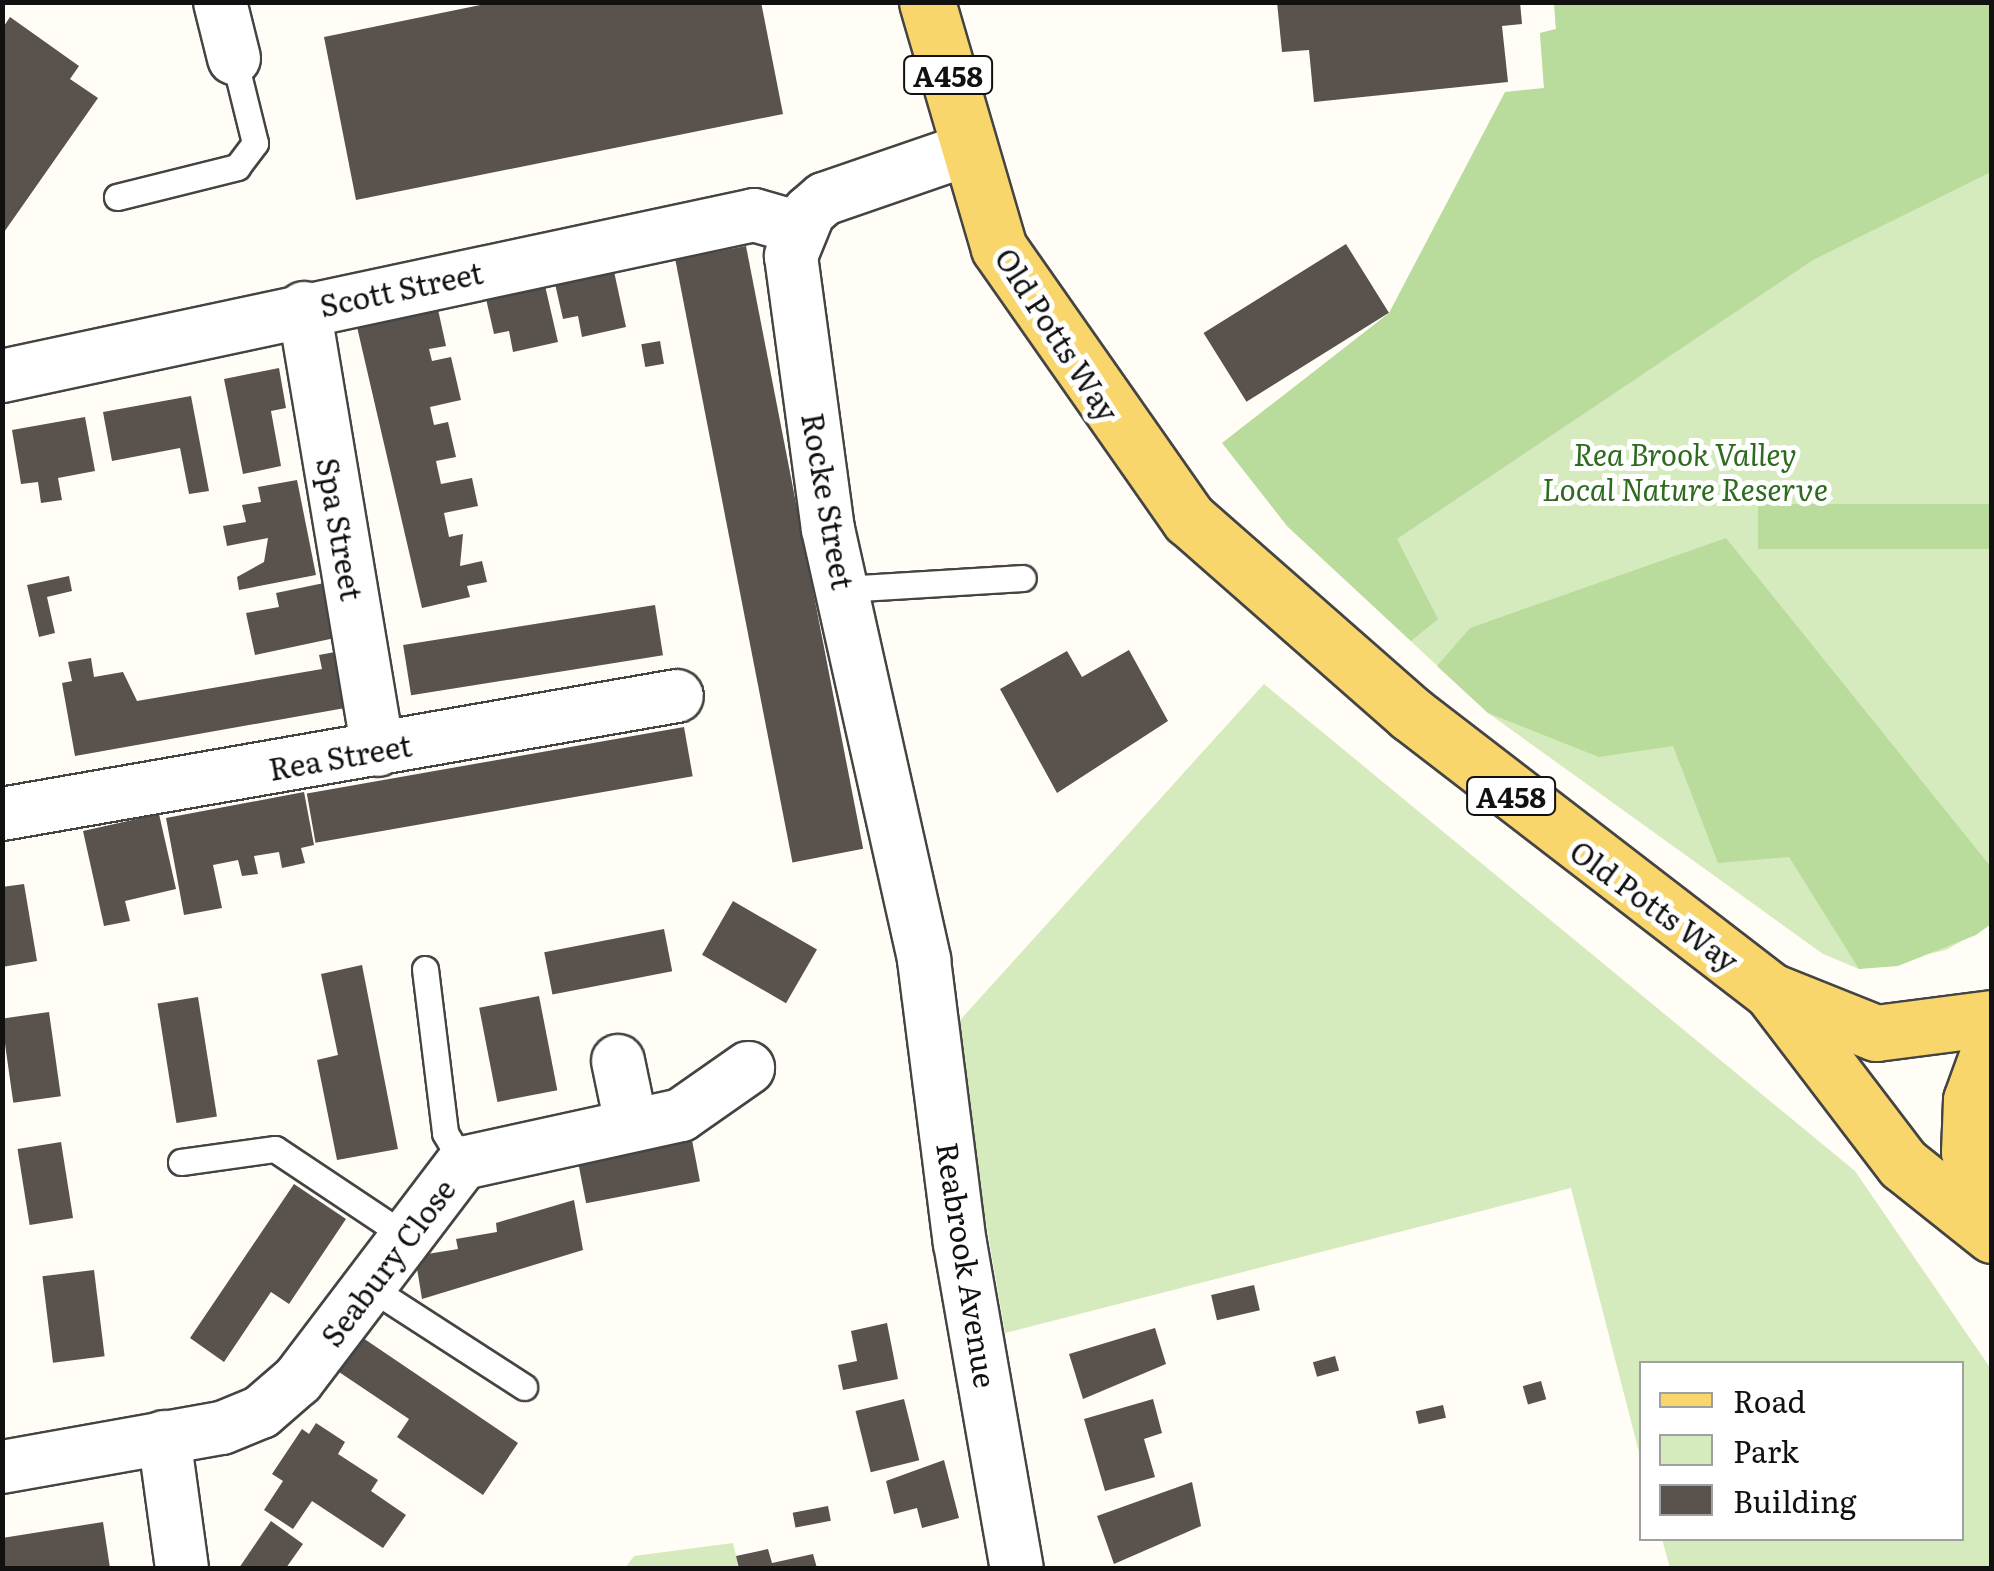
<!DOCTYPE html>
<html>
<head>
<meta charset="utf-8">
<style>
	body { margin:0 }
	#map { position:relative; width:1994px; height:1571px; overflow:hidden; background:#fffdf5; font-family:Literata,serif }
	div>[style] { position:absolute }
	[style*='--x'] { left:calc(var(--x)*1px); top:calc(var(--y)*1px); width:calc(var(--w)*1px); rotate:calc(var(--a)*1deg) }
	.green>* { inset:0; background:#d5ebbd }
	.forest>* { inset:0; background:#b9dc9c; transform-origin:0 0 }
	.building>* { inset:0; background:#5a524d; transform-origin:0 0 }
	.roads { filter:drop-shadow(2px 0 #444) drop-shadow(-2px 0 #444) drop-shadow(0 2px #444) drop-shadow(0 -2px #444) }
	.lane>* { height:25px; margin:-12.5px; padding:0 12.5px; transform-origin:12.5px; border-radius:12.5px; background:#fff }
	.street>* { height:52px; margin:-26px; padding:0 26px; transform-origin:26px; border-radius:26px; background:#fff }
	.primary>* { height:55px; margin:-27.5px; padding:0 27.5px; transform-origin:27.5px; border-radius:27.5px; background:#f9d66b }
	span { translate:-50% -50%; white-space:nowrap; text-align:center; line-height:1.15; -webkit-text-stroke:10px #fff; paint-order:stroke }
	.shield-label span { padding:2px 8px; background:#fff; border:2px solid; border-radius:8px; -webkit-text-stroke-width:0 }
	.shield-label { font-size:28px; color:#111; font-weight:700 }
	.street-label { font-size:30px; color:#111 }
	.park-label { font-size:30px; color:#2f6b1f; font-style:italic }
	.frame { position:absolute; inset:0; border:5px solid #111; pointer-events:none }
	.legend { position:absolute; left:1639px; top:1361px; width:325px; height:180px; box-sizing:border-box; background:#fff; border:2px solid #a0a0a0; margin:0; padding:12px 18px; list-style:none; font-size:30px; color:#111 }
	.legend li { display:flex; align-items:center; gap:20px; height:50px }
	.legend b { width:50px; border:2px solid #a0a0a0 }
</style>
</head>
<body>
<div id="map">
	<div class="green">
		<i style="clip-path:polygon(1554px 3px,1991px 3px,1991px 924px,1946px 950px,1859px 969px,1823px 954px,1488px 713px,1287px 526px,1544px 88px,1540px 33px,1556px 29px)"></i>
		<i style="clip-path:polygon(1264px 684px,1855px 1171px,1991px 1369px,1991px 1568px,1670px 1568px,1662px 1539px,1962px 1538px,1962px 1364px,1642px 1364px,1641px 1460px,1571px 1188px,1005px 1333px,953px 1028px)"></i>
		<i style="clip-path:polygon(733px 1543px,739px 1568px,625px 1568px,634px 1556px)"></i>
	</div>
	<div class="forest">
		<i style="clip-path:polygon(1554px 3px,1991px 3px,1991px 172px,1813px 260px,1397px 539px,1438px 619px,1411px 641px,1287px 526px,1222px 443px,1389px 313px,1505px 92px,1544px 88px,1540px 33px,1556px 29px)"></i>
		<i style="left:1991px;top:504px;width:45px;height:233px;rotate:90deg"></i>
		<i style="clip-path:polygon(1726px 538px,1991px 867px,1991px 924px,1976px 935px,1898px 966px,1859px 969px,1789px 857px,1718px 863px,1673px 746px,1599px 757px,1488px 713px,1437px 666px,1470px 628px)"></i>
	</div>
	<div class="building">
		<i style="clip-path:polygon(495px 2px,761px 2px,783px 114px,356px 200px,324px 37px)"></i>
		<i style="clip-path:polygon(1277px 2px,1520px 2px,1522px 24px,1502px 26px,1508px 82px,1314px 102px,1309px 50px,1282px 52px)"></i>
		<i style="clip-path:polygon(10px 17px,79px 66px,70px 79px,98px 98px,2px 235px,2px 29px)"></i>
		<i style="left:1346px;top:244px;width:81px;height:168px;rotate:58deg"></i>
		<i style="left:746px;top:246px;width:614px;height:72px;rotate:79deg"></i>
		<i style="clip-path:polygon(612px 262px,626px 327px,582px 337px,578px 316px,563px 319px,553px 275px)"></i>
		<i style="clip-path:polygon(543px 277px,558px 342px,513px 352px,509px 331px,494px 334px,484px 290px)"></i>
		<i style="clip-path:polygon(437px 305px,446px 346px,429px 349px,432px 361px,451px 357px,461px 400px,430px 407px,434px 425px,448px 422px,456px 457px,436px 461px,441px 484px,472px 478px,478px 506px,444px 513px,449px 537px,463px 534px,460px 566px,482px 561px,487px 582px,467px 586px,470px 597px,422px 608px,354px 314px)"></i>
		<i style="left:660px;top:341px;width:23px;height:19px;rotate:80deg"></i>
		<i style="clip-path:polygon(279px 368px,286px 408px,271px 411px,281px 466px,243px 474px,224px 379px)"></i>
		<i style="clip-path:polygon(191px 396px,209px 491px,189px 494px,180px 448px,112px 461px,103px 412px)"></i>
		<i style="clip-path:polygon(85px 417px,95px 471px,58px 478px,62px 500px,41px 503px,38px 482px,21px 484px,12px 430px)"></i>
		<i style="clip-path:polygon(297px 480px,316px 575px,239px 590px,237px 577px,264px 562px,268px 538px,227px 546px,223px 526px,246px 522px,242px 505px,261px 502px,258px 487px)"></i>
		<i style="clip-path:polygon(69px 576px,72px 591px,47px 597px,55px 633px,39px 637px,27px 585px)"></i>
		<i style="clip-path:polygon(324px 583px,335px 638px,255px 655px,246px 613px,279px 607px,276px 593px)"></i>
		<i style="left:655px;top:605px;width:51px;height:255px;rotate:81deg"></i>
		<i style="clip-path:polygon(1129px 650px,1168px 721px,1057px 793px,1000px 689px,1067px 651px,1082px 677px)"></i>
		<i style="clip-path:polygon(335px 652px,345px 708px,75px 756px,62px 683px,72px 681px,68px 662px,91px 658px,94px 677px,123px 672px,137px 701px,322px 669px,319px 655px)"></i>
		<i style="left:684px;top:727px;width:50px;height:383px;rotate:80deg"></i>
		<i style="clip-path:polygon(304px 792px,314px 845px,301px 848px,305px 863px,282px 868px,279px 852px,254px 856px,258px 874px,242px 876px,238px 860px,213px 865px,222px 908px,184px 915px,166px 818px)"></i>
		<i style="clip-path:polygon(159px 814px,176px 889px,125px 901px,130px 921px,104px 926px,83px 831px)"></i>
		<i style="clip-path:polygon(24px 884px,37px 961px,2px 967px,2px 887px)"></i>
		<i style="left:733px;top:901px;width:97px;height:62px;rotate:30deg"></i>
		<i style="left:664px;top:929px;width:43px;height:122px;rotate:79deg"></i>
		<i style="clip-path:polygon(362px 965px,398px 1149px,337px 1160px,317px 1060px,338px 1055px,321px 974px)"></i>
		<i style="left:539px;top:996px;width:96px;height:61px;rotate:79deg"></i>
		<i style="left:198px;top:997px;width:121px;height:41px;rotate:81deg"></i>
		<i style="left:49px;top:1012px;width:85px;height:48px;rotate:82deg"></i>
		<i style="left:691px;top:1135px;width:47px;height:116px;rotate:79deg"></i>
		<i style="left:61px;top:1142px;width:77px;height:44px;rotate:81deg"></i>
		<i style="clip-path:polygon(294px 1184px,346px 1219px,289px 1304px,271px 1292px,224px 1362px,190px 1338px)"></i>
		<i style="clip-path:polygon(574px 1200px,583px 1250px,422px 1299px,415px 1256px,458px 1249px,456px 1239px,497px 1232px,496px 1223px)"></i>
		<i style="left:94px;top:1270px;width:87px;height:52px;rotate:83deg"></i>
		<i style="left:1254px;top:1285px;width:26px;height:44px;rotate:77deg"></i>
		<i style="clip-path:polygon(887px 1323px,898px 1379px,843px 1390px,838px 1365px,857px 1361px,851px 1331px)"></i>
		<i style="clip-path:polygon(1155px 1328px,1166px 1364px,1083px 1399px,1069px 1354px)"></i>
		<i style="clip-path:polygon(363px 1338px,518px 1443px,483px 1495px,397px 1437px,409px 1419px,339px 1372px)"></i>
		<i style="left:1335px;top:1356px;width:15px;height:23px;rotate:74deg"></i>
		<i style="left:1541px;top:1381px;width:19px;height:19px;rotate:74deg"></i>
		<i style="left:904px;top:1399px;width:63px;height:50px;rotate:76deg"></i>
		<i style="clip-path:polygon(1153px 1399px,1162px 1433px,1144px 1439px,1155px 1477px,1105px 1491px,1084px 1419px)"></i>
		<i style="left:1443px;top:1405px;width:13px;height:28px;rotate:77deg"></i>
		<i style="clip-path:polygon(316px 1423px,345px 1442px,338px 1454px,378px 1480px,371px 1491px,406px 1515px,383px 1548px,312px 1501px,293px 1529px,264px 1510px,283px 1481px,272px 1474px,302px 1429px,309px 1434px)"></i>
		<i style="clip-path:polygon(944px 1460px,959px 1518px,922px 1528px,917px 1508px,894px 1514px,886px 1481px)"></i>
		<i style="clip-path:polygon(1192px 1482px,1201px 1526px,1114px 1564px,1097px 1516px)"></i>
		<i style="left:828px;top:1506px;width:15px;height:36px;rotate:79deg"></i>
		<i style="clip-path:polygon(271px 1521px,303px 1544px,286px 1568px,239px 1568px)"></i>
		<i style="clip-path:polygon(103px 1522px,110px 1568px,2px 1568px,2px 1538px)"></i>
		<i style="clip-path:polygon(768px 1549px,772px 1563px,813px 1554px,817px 1568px,739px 1568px,736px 1556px)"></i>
	</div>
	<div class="roads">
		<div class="lane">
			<i style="--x:117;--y:197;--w:124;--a:-14"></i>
			<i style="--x:237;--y:167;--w:30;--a:-53"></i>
			<i style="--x:255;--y:143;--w:88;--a:-103.9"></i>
			<i style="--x:844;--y:589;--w:179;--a:-3.5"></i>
			<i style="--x:425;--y:969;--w:165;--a:83"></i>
			<i style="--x:445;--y:1133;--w:35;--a:59"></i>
			<i style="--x:181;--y:1162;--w:95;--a:-7.9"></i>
			<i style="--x:275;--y:1149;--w:155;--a:33.7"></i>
			<i style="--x:368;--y:1286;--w:186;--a:32.9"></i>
		</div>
		<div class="street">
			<i style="--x:220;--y:2;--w:58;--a:76"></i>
			<i style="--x:969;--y:149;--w:153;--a:161"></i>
			<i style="--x:824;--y:199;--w:20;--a:139"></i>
			<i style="--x:809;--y:212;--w:48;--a:112.2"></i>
			<i style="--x:791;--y:256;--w:275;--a:82.3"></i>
			<i style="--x:828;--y:529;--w:442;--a:77.4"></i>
			<i style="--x:924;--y:960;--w:285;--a:82.8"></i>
			<i style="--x:960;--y:1243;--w:330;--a:80.1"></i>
			<i style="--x:304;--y:308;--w:448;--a:80.5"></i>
			<i style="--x:2;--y:376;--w:769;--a:-12.08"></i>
			<i style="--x:754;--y:215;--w:47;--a:16.1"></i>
			<i style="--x:2;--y:814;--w:685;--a:-9.92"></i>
			<i style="--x:618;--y:1061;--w:63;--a:78.2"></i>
			<i style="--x:164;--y:1437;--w:132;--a:82.2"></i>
			<i style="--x:2;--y:1467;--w:223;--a:-10.1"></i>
			<i style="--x:222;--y:1428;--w:42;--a:-22.3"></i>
			<i style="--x:261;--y:1412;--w:49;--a:-40.9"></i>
			<i style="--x:298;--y:1380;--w:273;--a:-52.8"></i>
			<i style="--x:463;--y:1163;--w:223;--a:-12.4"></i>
			<i style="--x:681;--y:1115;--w:82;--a:-35"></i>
		</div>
		<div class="primary">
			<i style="--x:927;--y:2;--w:256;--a:73.7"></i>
			<i style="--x:999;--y:248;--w:331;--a:55"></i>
			<i style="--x:1189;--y:519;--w:295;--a:41.3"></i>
			<i style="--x:1411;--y:714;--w:454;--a:37.6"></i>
			<i style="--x:1771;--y:991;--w:113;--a:21.8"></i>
			<i style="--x:1876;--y:1033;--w:117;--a:-7.4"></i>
			<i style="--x:1771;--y:991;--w:218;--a:52.7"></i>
			<i style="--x:1903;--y:1164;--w:114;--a:38.6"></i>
			<i style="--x:1992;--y:1042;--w:62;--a:109.9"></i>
			<i style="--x:1971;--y:1100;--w:52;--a:92.2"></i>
			<i style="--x:1969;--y:1152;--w:77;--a:72.7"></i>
		</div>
	</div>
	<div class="shield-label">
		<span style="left:948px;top:75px">A458</span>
		<span style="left:1511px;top:796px">A458</span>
	</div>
	<div class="street-label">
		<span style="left:401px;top:288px;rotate:-12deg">Scott Street</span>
		<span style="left:1058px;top:334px;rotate:57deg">Old Potts Way</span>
		<span style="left:829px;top:501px;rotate:80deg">Rocke Street</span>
		<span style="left:341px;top:529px;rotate:80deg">Spa Street</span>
		<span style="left:340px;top:756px;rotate:-10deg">Rea Street</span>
		<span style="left:1655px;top:905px;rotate:36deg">Old Potts Way</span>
		<span style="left:387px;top:1262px;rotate:-53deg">Seabury Close</span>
		<span style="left:968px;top:1265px;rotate:81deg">Reabrook Avenue</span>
	</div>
	<div class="park-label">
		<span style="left:1685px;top:470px">Rea Brook Valley<br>Local Nature Reserve</span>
	</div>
	<div class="frame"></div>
	<ul class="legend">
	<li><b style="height:12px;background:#f9d66b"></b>Road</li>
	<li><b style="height:28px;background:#d5ebbd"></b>Park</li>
	<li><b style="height:28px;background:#5a524d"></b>Building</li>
	</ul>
</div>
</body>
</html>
